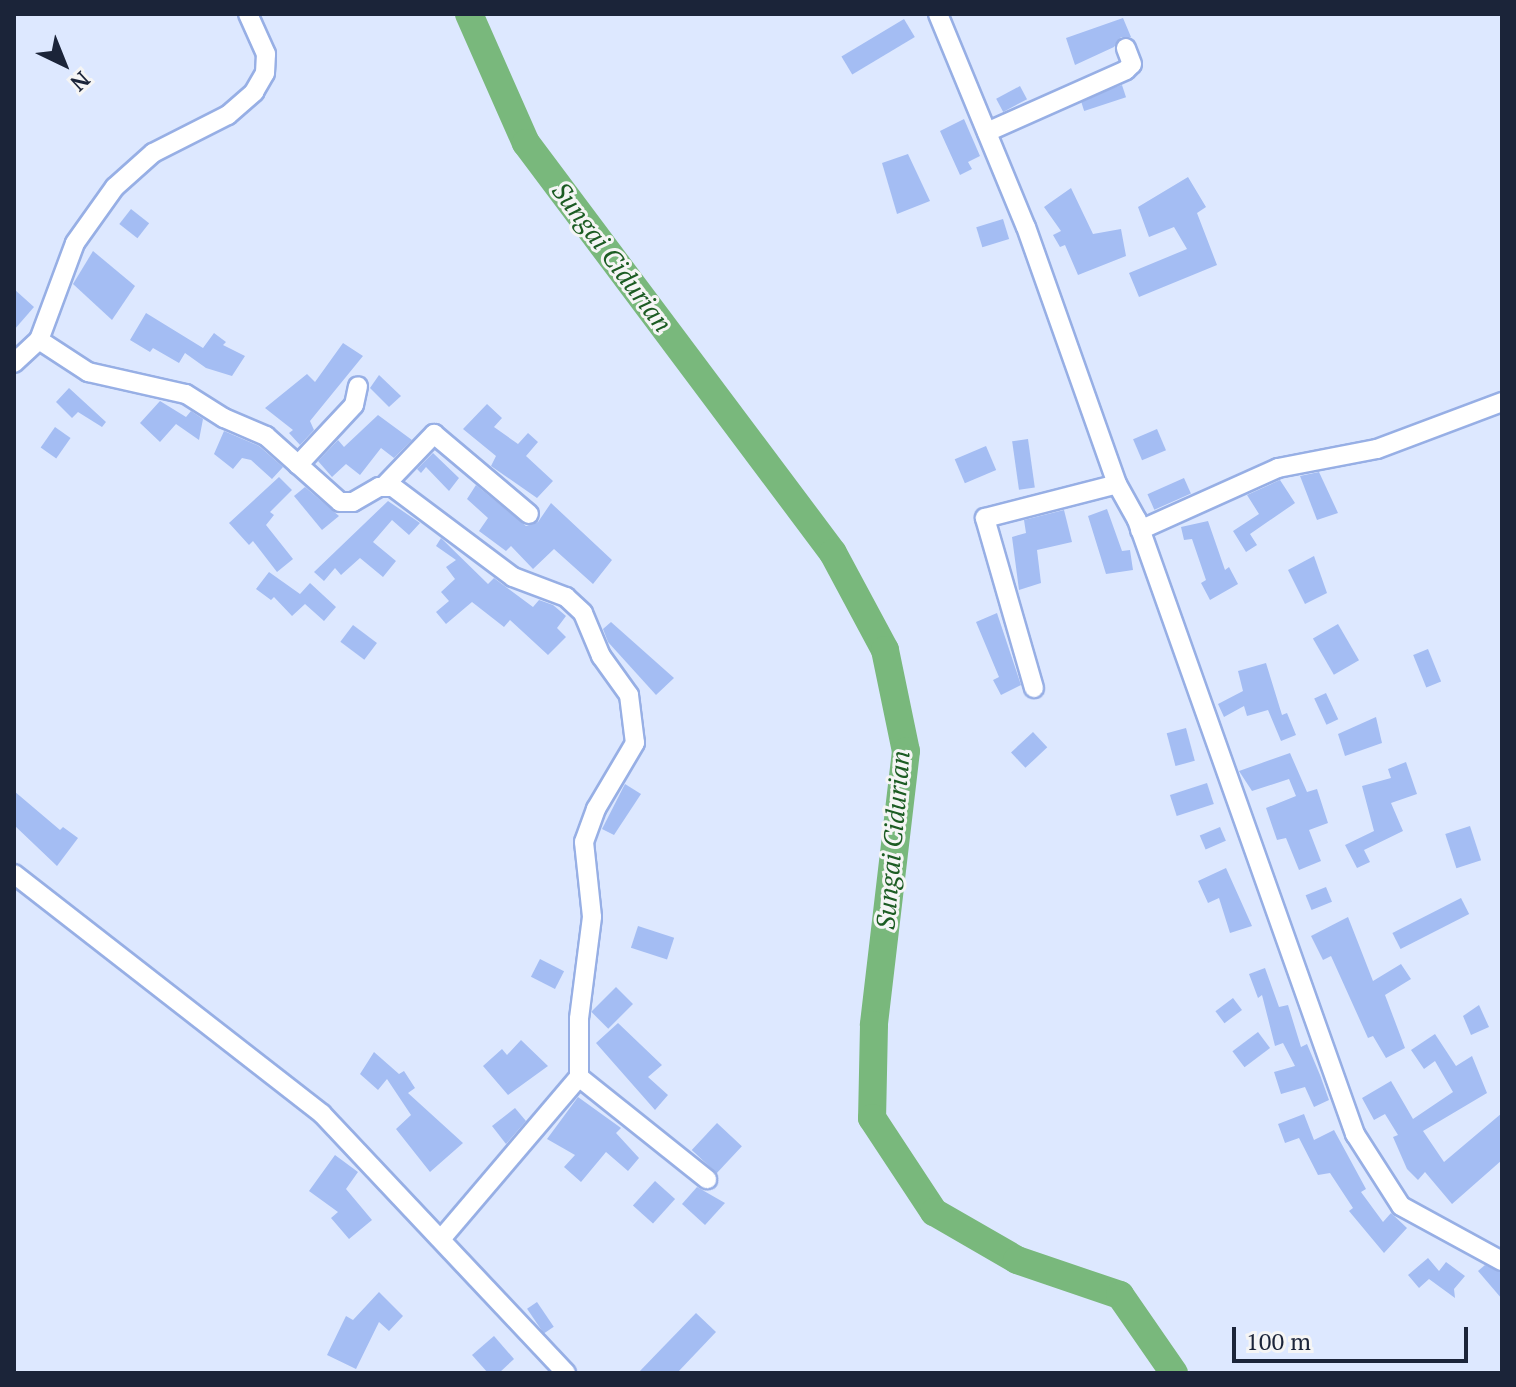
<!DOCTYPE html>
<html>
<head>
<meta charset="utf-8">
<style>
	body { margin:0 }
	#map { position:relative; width:1516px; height:1387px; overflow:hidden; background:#dde8ff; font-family:"PT Serif",serif }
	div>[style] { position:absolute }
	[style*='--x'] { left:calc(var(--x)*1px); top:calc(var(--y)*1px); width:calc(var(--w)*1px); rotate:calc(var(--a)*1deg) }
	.river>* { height:28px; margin:-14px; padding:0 14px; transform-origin:14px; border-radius:14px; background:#79b87c }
	.building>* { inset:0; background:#a4bdf3; transform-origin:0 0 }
	.roads { filter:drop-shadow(2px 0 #97afe5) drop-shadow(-2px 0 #97afe5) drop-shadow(0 2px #97afe5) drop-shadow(0 -2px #97afe5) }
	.street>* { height:18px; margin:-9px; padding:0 9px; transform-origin:9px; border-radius:9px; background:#fff }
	span { translate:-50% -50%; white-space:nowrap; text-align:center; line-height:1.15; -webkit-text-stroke:6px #f5f5f5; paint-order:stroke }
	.water-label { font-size:26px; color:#1c5c23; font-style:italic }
	.frame { position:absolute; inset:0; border:16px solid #1b2439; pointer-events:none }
	.north { position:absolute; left:24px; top:24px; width:80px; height:80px; -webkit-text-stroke:6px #f5f5f5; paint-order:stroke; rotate:137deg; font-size:22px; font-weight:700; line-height:32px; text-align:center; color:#1b2439 }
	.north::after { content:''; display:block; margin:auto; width:28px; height:36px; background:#1b2439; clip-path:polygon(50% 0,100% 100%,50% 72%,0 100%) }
	.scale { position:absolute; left:1232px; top:1327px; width:236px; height:36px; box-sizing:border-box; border:4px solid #1b2439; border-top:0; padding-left:10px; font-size:24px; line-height:28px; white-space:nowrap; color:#1b2439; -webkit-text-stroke:6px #f5f5f5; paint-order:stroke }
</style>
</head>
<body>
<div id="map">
	<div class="river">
		<i style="--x:469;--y:14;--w:141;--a:66.2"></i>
		<i style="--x:526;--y:143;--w:512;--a:53.17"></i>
		<i style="--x:833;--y:553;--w:110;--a:61.8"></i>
		<i style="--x:885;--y:650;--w:103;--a:78.3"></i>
		<i style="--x:906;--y:751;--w:276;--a:96.7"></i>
		<i style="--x:874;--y:1025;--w:93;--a:91.2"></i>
		<i style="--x:872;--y:1118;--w:113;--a:56.6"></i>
		<i style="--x:934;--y:1212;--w:96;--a:30"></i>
		<i style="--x:1017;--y:1260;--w:109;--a:18.8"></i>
		<i style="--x:1120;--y:1295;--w:95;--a:55.3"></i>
	</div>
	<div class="building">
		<i style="clip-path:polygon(1123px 18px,1131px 37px,1121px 37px,1114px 47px,1075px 65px,1066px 38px)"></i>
		<i style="left:904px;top:19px;width:21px;height:73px;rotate:59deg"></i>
		<i style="left:1122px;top:85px;width:13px;height:44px;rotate:72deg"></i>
		<i style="left:1020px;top:86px;width:15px;height:27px;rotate:62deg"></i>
		<i style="clip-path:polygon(964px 119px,980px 156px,968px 162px,972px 169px,960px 175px,940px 131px)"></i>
		<i style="clip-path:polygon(908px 154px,930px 201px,897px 214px,882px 163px)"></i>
		<i style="clip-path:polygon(1188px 177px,1206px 207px,1197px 213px,1217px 265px,1139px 297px,1129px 273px,1187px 249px,1174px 227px,1149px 237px,1138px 207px)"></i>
		<i style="clip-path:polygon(1071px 188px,1093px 234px,1121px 229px,1126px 256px,1078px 275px,1065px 245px,1060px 247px,1053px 235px,1061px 231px,1044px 207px)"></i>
		<i style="left:131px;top:209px;width:23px;height:19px;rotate:38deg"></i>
		<i style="left:1003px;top:219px;width:21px;height:28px;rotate:73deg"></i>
		<i style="clip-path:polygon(93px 251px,135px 286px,112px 320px,73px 284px)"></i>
		<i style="clip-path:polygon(14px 289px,34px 307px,14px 330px)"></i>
		<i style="clip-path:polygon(146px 313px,203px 348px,214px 333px,226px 342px,223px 345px,245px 356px,232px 376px,206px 368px,185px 353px,179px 363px,153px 348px,150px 352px,130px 340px)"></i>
		<i style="clip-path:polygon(343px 343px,363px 356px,310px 421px,314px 430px,300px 445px,289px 433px,293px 430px,265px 408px,307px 374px,315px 382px)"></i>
		<i style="clip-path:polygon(379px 375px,401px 396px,389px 407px,370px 388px)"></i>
		<i style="clip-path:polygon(69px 388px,106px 422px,102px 427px,78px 412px,72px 418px,56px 402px)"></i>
		<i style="clip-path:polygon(160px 401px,186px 417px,191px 411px,203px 419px,199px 440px,176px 424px,160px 442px,140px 423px)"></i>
		<i style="clip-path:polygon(487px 404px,502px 418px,494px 427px,518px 444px,528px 433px,538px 442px,526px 456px,553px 481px,537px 498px,491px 466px,496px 456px,463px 429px)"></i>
		<i style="clip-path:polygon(378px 415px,412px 440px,394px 458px,381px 448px,360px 475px,346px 464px,332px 477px,318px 461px,338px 440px,344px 447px)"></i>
		<i style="left:55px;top:427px;width:19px;height:25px;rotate:35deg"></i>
		<i style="left:1157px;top:429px;width:23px;height:26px;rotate:67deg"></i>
		<i style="clip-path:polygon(224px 431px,259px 446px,283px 467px,272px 479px,251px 460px,242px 458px,233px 469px,214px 454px)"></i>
		<i style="left:1028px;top:439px;width:49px;height:16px;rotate:82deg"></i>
		<i style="left:986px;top:446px;width:26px;height:34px;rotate:67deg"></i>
		<i style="clip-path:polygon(433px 453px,459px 478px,449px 491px,426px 467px,421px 473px,417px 469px)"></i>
		<i style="clip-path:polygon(1319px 472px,1338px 513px,1317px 520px,1300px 476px)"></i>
		<i style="clip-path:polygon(279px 477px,292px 490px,270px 512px,274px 515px,266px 525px,293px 559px,277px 572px,253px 541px,249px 545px,229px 523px)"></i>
		<i style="left:1184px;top:478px;width:17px;height:40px;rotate:66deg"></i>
		<i style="clip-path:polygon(1280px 480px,1295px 503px,1250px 534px,1257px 545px,1246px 552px,1233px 531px,1259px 514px,1247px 495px)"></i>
		<i style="clip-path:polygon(476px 485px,526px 526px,538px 522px,551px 503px,612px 560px,593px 584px,554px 549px,533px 569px,511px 546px,506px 551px,479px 531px,488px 518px,467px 499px)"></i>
		<i style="clip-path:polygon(305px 487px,339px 516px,322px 530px,294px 496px)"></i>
		<i style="clip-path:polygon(388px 501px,420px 523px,409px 535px,392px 520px,373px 542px,396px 561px,383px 577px,360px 558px,341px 575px,335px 568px,324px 581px,314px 572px)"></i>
		<i style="clip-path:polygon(1107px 509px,1122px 551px,1130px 550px,1133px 570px,1106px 574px,1088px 516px)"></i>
		<i style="clip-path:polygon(1064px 510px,1072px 542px,1037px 550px,1041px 583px,1019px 590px,1012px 537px,1026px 533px,1024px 520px)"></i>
		<i style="clip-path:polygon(1208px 521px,1225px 570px,1229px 567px,1238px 584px,1210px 600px,1201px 583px,1206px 580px,1192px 539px,1184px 540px,1181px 527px)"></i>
		<i style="clip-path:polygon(441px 538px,488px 584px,494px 578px,533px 607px,539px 600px,553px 605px,566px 616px,557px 628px,566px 637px,548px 655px,510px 620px,504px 627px,472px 602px,446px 624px,436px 612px,449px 601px,441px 592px,455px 579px,446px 567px,456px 560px,436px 546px)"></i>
		<i style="clip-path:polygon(1314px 556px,1327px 593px,1305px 604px,1288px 570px)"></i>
		<i style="clip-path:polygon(269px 572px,300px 594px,310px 583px,336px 607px,324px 621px,305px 604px,292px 616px,274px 597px,271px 600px,256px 589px)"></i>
		<i style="clip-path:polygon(997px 613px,1021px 685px,1001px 695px,993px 680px,999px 677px,976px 622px)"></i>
		<i style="clip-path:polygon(611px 622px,674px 678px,656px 695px,608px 642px,603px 629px)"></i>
		<i style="left:1338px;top:624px;width:42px;height:29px;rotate:60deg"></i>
		<i style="left:353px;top:625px;width:30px;height:21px;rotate:37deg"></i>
		<i style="left:1428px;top:649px;width:35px;height:16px;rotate:68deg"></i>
		<i style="clip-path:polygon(1266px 663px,1282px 715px,1287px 713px,1296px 735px,1281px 741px,1268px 710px,1247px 716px,1244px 706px,1224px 717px,1218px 704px,1243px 691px,1238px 671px)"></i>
		<i style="left:1326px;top:693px;width:29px;height:13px;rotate:65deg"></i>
		<i style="clip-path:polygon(1376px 717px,1382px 743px,1345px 756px,1338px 734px)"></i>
		<i style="left:1186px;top:728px;width:34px;height:20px;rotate:75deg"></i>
		<i style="left:1033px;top:732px;width:21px;height:30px;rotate:47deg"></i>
		<i style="clip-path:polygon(1290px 753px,1307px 792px,1317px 789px,1328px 823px,1309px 830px,1321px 861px,1299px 870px,1286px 838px,1277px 840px,1266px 808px,1296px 796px,1289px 779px,1252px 791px,1239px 771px)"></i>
		<i style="clip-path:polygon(1406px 762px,1417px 794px,1391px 803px,1403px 831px,1364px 850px,1370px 862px,1357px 868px,1345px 845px,1374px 831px,1362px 786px,1391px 778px,1388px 769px)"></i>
		<i style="left:1207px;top:783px;width:22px;height:39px;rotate:72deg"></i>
		<i style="clip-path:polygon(625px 784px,641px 794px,614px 835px,602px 829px)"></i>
		<i style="clip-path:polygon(14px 791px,60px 830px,63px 827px,78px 838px,57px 866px,14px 825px)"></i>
		<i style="left:1470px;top:826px;width:36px;height:26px;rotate:72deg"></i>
		<i style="left:1220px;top:827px;width:15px;height:22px;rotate:67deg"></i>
		<i style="clip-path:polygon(1226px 868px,1252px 926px,1230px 933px,1219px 898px,1208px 903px,1198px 881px)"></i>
		<i style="left:1326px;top:887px;width:16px;height:22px;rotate:68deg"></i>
		<i style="left:1461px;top:898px;width:18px;height:77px;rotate:63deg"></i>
		<i style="clip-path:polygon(1348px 917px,1373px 981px,1401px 964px,1411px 979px,1385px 995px,1405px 1048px,1386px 1058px,1373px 1036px,1368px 1038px,1331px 956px,1323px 960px,1311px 936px)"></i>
		<i style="left:638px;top:926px;width:38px;height:23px;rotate:18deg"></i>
		<i style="left:540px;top:959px;width:27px;height:20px;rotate:27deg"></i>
		<i style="clip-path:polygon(1265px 968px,1279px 1007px,1288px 1005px,1301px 1047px,1307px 1044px,1320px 1075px,1329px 1100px,1314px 1107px,1305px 1087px,1281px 1094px,1274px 1072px,1295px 1066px,1283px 1043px,1275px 1046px,1262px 995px,1258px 998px,1249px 974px)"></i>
		<i style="left:616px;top:987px;width:24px;height:35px;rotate:45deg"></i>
		<i style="left:1233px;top:998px;width:15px;height:22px;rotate:53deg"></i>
		<i style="clip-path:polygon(1479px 1005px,1489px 1027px,1471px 1035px,1463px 1016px)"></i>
		<i style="clip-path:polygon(618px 1023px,662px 1065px,648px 1077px,668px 1095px,655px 1110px,596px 1043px)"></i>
		<i style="left:1258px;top:1032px;width:20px;height:32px;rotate:53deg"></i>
		<i style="clip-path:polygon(1435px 1034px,1456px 1066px,1472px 1056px,1487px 1093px,1423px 1131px,1444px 1162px,1502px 1113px,1502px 1160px,1452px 1204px,1425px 1172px,1418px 1180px,1407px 1169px,1393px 1137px,1398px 1135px,1385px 1114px,1374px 1120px,1362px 1098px,1391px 1081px,1413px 1119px,1453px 1092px,1435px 1061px,1424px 1069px,1411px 1050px)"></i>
		<i style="clip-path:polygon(521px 1040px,548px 1066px,508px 1095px,483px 1066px,502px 1049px,507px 1055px)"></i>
		<i style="clip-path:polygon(374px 1052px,399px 1074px,404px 1071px,415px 1088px,408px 1093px,463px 1143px,430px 1172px,396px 1129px,411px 1115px,387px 1079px,378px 1090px,360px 1074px)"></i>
		<i style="clip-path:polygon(578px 1097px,621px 1128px,616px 1133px,639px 1158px,628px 1171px,606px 1152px,581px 1182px,564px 1167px,575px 1155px,547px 1139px)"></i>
		<i style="clip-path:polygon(515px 1108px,526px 1121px,506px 1144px,492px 1126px)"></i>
		<i style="clip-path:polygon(1304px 1114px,1314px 1140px,1334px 1130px,1366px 1189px,1361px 1192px,1383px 1222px,1391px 1213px,1407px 1228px,1384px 1253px,1349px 1211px,1353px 1208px,1330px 1173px,1318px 1175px,1299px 1138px,1285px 1143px,1278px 1124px)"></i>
		<i style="left:717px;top:1123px;width:34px;height:37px;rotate:43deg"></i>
		<i style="clip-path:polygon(335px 1155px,358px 1172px,346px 1189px,372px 1220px,349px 1239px,331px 1218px,338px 1212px,309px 1191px)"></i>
		<i style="left:655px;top:1181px;width:27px;height:33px;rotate:42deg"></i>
		<i style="clip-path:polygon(697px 1187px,725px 1203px,705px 1225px,682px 1204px)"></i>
		<i style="clip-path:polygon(1428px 1258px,1439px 1271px,1446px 1262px,1465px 1276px,1454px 1289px,1455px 1298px,1429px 1279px,1419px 1288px,1408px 1275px)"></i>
		<i style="clip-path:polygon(1485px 1265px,1502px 1273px,1502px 1299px,1478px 1271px)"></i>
		<i style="clip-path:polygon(379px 1292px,403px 1316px,389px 1331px,379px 1322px,356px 1369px,327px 1355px,346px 1316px,353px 1320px)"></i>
		<i style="left:537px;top:1302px;width:30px;height:12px;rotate:56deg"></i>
		<i style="clip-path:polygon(696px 1313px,716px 1332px,677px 1373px,638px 1373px)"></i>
		<i style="clip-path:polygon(494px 1336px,514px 1359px,499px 1373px,488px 1373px,472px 1355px)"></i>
	</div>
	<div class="roads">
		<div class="street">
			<i style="--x:938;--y:14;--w:230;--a:67.6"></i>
			<i style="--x:1026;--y:227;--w:273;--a:70.5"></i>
			<i style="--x:1117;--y:484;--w:41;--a:60.9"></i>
			<i style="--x:1137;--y:520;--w:652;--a:70.45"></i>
			<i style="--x:1355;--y:1134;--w:85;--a:57.4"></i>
			<i style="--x:1401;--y:1206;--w:115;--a:28.6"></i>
			<i style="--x:987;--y:132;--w:152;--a:-24"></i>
			<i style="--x:1126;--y:70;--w:8;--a:-45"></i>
			<i style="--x:1132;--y:64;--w:17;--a:-111"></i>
			<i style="--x:39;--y:340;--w:59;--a:33.1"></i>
			<i style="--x:88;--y:372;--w:100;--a:12.7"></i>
			<i style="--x:186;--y:394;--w:45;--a:32.3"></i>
			<i style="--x:224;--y:418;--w:46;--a:23.2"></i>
			<i style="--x:266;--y:436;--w:99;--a:41.7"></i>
			<i style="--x:340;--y:502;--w:13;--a:0"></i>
			<i style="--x:353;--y:502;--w:30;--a:-30"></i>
			<i style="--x:379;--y:487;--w:14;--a:0"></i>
			<i style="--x:393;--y:487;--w:150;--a:36.9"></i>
			<i style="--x:513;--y:577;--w:57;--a:20.7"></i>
			<i style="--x:566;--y:597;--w:23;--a:43"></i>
			<i style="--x:583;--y:613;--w:47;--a:67.3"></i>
			<i style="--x:601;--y:656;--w:48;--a:54.3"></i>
			<i style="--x:629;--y:695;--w:48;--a:82.9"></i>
			<i style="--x:635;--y:743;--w:77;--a:120.6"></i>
			<i style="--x:596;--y:809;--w:35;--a:110"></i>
			<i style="--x:584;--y:842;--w:75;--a:83.9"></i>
			<i style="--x:592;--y:917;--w:103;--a:97.3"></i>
			<i style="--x:579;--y:1019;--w:58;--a:90"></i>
			<i style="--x:579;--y:1077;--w:210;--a:130.4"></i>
			<i style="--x:14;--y:363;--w:34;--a:-43"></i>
			<i style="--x:39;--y:340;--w:103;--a:-69.6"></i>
			<i style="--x:75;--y:243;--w:69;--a:-54.5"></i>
			<i style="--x:115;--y:187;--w:51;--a:-41.8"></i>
			<i style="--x:153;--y:153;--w:84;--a:-26.9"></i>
			<i style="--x:228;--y:115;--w:35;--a:-41"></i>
			<i style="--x:254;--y:92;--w:22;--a:-60"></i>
			<i style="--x:265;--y:73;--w:19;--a:-87"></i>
			<i style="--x:266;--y:54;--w:44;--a:-114.2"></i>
			<i style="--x:298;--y:465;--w:82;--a:-47"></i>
			<i style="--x:354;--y:405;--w:19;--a:-78"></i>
			<i style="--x:385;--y:485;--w:71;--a:-46.1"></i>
			<i style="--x:434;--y:434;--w:124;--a:40.1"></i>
			<i style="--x:1140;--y:530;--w:151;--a:-24.2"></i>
			<i style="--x:1278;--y:468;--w:101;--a:-10.9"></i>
			<i style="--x:1377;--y:449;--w:134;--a:-20.6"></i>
			<i style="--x:1034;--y:688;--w:177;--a:-106.1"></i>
			<i style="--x:985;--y:518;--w:136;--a:-14.4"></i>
			<i style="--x:14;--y:874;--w:390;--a:37.9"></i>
			<i style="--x:322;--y:1114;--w:356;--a:46.7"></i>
			<i style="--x:579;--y:1077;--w:164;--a:38.6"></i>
		</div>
	</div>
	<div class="water-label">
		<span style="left:612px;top:257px;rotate:53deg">Sungai Cidurian</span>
		<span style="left:893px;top:840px;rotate:-85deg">Sungai Cidurian</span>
	</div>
	<div class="frame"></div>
	<div class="north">N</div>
	<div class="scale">100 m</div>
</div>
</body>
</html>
